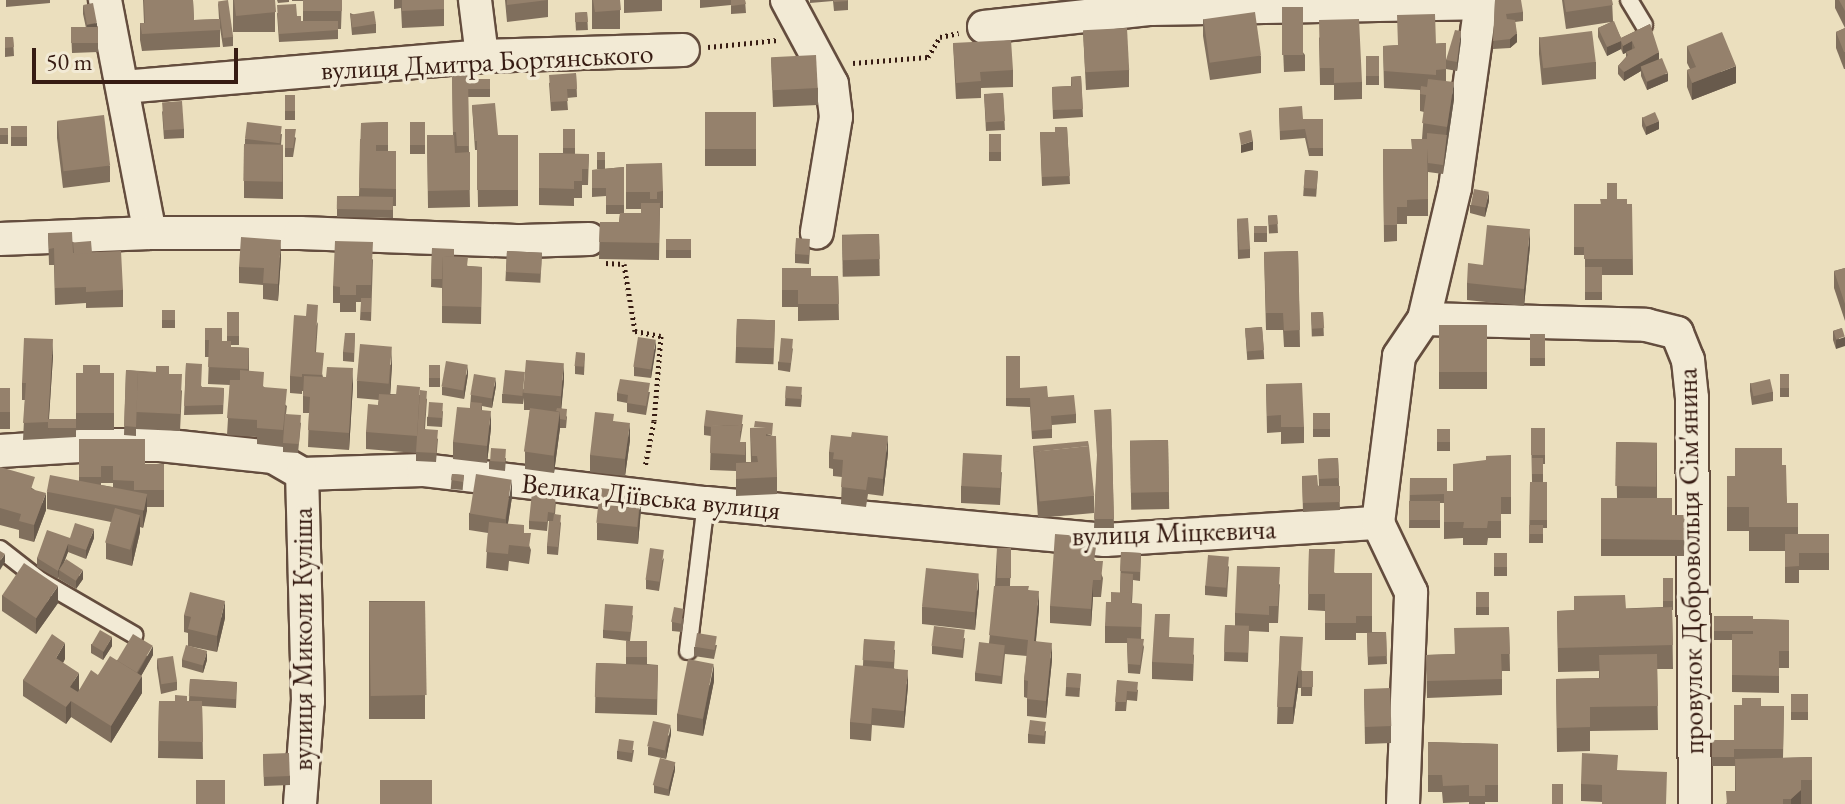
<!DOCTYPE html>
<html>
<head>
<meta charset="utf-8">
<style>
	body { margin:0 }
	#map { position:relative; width:1845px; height:804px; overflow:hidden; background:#ebdfbe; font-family:"EB Garamond",serif }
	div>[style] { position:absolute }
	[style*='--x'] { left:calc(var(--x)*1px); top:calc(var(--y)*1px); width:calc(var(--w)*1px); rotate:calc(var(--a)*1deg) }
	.path>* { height:5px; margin-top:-2.5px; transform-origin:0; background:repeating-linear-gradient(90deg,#371c13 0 2px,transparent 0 6px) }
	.roads { filter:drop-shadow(2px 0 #644d3e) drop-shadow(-2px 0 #644d3e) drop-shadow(0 2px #644d3e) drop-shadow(0 -2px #644d3e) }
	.lane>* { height:16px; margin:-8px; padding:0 8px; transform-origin:8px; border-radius:8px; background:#f2ead5 }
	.street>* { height:32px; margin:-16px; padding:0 16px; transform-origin:16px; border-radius:16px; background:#f2ead5 }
	.wall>* { inset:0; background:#806f5d; transform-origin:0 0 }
	.shaded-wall>* { inset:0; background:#685a4c }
	.building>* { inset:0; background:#95816c; transform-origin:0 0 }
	span { translate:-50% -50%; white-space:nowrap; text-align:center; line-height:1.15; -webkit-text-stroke:7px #f2ead5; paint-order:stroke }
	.street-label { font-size:28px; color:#371c13 }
	.scale { position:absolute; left:32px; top:48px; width:206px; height:36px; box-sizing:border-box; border:4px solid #371c13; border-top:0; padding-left:10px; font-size:24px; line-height:28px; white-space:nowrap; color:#371c13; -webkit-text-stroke:6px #f2ead5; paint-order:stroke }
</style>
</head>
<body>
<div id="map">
	<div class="path">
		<i style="--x:708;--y:47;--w:70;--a:-5.7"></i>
		<i style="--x:853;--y:63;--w:75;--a:-4.6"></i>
		<i style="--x:928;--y:57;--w:23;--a:-59"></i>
		<i style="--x:940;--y:37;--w:19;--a:-12"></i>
		<i style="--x:606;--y:263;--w:18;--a:3"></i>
		<i style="--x:624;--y:264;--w:68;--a:80.7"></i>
		<i style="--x:635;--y:331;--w:26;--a:11"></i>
		<i style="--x:661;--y:336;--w:85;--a:94.7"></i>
		<i style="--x:654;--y:421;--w:47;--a:101.1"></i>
	</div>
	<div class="roads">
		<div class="lane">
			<i style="--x:1629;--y:0;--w:29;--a:59"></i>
			<i style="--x:0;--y:549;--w:52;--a:38"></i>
			<i style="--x:41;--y:581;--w:108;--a:30.1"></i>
			<i style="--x:688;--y:651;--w:149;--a:-83.1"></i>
		</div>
		<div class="street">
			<i style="--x:105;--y:0;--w:237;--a:79.1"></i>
			<i style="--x:475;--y:0;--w:56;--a:82.9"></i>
			<i style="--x:787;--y:0;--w:95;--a:61.8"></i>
			<i style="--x:832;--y:84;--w:33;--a:83"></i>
			<i style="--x:836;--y:117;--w:117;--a:99.4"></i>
			<i style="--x:984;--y:27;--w:168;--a:-6.2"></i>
			<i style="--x:1151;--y:9;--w:330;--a:-1"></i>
			<i style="--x:1481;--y:3;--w:4;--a:-56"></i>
			<i style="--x:123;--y:87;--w:360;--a:-4.9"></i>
			<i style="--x:482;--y:56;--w:201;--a:-1.7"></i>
			<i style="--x:0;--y:239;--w:150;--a:-2.3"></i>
			<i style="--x:150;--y:233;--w:150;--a:0"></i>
			<i style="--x:300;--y:233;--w:222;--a:2.1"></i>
			<i style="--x:522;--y:241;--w:67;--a:-1.7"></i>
			<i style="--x:1424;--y:319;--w:222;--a:1.5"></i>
			<i style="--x:1646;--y:325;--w:32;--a:14"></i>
			<i style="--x:1677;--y:333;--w:29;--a:68"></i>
			<i style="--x:1688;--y:360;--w:38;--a:84"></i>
			<i style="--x:1692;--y:398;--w:406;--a:89.6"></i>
			<i style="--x:0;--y:451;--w:96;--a:-3.6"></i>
			<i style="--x:96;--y:445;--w:64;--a:0"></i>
			<i style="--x:160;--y:445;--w:114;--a:6.1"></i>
			<i style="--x:273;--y:457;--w:34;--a:30"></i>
			<i style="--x:302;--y:474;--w:121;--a:-1.9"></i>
			<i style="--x:423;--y:470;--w:285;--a:6.7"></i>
			<i style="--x:706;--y:503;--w:401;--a:5.3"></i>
			<i style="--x:1105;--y:540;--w:274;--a:-3.6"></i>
			<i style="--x:300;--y:804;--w:103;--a:-85.6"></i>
			<i style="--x:308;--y:701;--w:227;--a:-91.5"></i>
			<i style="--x:1403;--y:804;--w:212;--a:-87.8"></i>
			<i style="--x:1411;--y:592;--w:76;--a:-115.6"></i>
			<i style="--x:1378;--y:523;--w:168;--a:-82.8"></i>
			<i style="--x:1399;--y:356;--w:45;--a:-56"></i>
			<i style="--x:1424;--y:319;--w:135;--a:-76.7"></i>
			<i style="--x:1455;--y:188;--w:187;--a:-82"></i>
		</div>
	</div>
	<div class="wall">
		<i style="clip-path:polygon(6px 0,50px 0,50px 3px,6px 7px)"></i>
		<i style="clip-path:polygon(143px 0,193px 0,194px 20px,219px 19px,218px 2px,233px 37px,233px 46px,223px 47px,220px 28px,220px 47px,142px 51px,140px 40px,140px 23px,144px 23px)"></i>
		<i style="left:233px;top:0;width:42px;height:32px"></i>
		<i style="clip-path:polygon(277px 0,289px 0,289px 2px,278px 3px)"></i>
		<i style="clip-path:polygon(292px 0,342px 0,341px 29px,338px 29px,338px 39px,279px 42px,277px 13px,297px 16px,301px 21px,303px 21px,303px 1px,292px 1px)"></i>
		<i style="clip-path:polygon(394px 0,444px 0,444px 26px,402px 28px,401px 8px,394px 9px)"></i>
		<i style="clip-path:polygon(505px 0,548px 0,548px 17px,507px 22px)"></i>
		<i style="left:592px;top:0;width:28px;height:29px"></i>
		<i style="clip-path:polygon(624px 0,662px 0,662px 11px,624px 13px)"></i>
		<i style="clip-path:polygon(700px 0,745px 0,746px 13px,731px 14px,731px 5px,700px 8px)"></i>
		<i style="clip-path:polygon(810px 0,849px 0,848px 0,848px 10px,834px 11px,833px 1px,810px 3px)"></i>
		<i style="clip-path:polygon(1495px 0,1523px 12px,1523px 21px,1515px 22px,1517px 42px,1510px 48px,1493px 49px)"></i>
		<i style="clip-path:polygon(1562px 0,1612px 0,1613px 21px,1621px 38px,1650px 24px,1659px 59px,1668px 81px,1647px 90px,1641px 76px,1641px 71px,1624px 81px,1618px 74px,1618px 66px,1626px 57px,1626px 53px,1623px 54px,1621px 49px,1607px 56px,1598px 37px,1598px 28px,1611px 22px,1566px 29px)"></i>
		<i style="clip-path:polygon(1835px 0,1845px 0,1845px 28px,1835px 8px)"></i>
		<i style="clip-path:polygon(83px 5px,98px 27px,98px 52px,72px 53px,71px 29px,86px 28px,83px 14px)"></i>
		<i style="left:587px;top:12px;width:18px;height:12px;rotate:87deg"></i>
		<i style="clip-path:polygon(350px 13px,376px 24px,376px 33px,352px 35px)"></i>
		<i style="clip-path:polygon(1203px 19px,1261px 56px,1261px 73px,1210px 80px,1203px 36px)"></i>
		<i style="clip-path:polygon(1282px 24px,1305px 55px,1305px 71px,1284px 72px)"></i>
		<i style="clip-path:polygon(1845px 28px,1845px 69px,1844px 69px,1836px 48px,1836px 32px)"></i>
		<i style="clip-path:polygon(1083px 31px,1129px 70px,1129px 87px,1086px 90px)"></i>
		<i style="clip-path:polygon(5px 37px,13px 37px,14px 56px,5px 57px)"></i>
		<i style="clip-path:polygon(1319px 37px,1362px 82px,1362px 99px,1334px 100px,1334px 85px,1320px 85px)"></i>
		<i style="clip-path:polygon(1539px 37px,1596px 62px,1596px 79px,1542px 85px,1539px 54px)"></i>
		<i style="clip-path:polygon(1461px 40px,1457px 71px,1446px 69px,1446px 60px)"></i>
		<i style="clip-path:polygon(953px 43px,1013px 70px,1013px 87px,981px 88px,981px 98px,956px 99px)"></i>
		<i style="clip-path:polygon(1446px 43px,1446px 81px,1454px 99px,1443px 174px,1428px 172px,1428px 216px,1407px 216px,1407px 224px,1397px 224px,1397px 241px,1384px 242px,1383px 149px,1412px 149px,1422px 139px,1424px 112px,1420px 111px,1420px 90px,1384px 88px,1383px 46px)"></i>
		<i style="clip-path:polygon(1687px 46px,1736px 83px,1692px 100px,1687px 87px,1687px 70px,1690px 69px,1687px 63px)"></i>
		<i style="left:1366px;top:56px;width:13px;height:29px"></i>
		<i style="clip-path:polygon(771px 58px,818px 88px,818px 105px,773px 107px)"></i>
		<i style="clip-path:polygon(452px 71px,468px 79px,490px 79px,490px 97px,468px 97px,470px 207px,428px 208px,427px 135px,453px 135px)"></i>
		<i style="clip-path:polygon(576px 73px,577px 97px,567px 98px,568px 110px,551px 111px,549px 83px)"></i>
		<i style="clip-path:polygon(1081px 76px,1083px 117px,1053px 119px,1052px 87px,1071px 86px,1071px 77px)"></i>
		<i style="left:1003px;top:93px;width:37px;height:19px;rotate:87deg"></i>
		<i style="clip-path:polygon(285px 95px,295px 111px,295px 120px,285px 120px)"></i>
		<i style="clip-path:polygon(472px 105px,498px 135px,518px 135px,518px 206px,478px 207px,477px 150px,475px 150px)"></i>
		<i style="clip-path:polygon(1279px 108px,1303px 119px,1323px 119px,1323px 156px,1309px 156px,1305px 138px,1280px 140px)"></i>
		<i style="clip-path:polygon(162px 111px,184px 129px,184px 138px,164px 139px)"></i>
		<i style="left:756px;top:112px;width:54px;height:51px;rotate:90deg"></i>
		<i style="clip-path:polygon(1642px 117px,1659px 129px,1646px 135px,1642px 126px)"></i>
		<i style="clip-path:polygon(57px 121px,110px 166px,110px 182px,63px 188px,57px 138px)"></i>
		<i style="clip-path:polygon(388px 122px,388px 151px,396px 151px,396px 206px,393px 206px,393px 218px,337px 217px,337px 196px,359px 196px,361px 123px)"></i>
		<i style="left:410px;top:122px;width:15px;height:32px"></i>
		<i style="left:11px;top:126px;width:16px;height:20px"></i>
		<i style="clip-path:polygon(1067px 127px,1070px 184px,1042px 186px,1040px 132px,1055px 132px)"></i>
		<i style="left:0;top:128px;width:8px;height:16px"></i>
		<i style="clip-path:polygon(285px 129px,296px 138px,293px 157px,285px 157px)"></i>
		<i style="clip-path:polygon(563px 129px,575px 129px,575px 154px,589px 154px,588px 185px,582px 185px,582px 198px,574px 198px,574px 206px,539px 205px,539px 153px,563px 153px)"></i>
		<i style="clip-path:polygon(282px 134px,281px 145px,283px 145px,283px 199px,244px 198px,244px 144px,245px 144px,245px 139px)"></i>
		<i style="left:989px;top:134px;width:12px;height:27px"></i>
		<i style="left:597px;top:152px;width:8px;height:17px"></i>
		<i style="clip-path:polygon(626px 164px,663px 191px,663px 208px,660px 208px,659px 260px,599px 259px,600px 222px,619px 222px,620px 214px,606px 214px,606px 196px,592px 197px,592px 170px,624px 167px,624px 213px,641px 213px,641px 209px,626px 209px)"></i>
		<i style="left:1305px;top:170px;width:13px;height:26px;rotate:4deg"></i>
		<i style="clip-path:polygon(1617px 199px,1627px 204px,1632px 204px,1633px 275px,1602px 275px,1602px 300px,1585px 300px,1585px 251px,1585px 255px,1574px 255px,1574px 204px,1600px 204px)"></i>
		<i style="clip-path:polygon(1489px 201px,1485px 217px,1470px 213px,1470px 205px)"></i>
		<i style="left:1277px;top:215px;width:18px;height:9px;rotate:87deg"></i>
		<i style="clip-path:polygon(1237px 219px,1250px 249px,1250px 258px,1238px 259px)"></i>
		<i style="left:1267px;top:226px;width:16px;height:13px;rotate:90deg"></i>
		<i style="clip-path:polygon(48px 233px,73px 242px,92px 253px,123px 290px,123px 307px,86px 308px,86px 303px,55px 305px,54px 265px,49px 265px)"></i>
		<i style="left:879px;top:234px;width:42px;height:37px;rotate:89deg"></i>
		<i style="left:666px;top:239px;width:25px;height:19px"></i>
		<i style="clip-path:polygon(1530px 246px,1524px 306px,1467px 300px,1467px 283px,1483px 265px)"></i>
		<i style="clip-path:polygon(432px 248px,454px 257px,468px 266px,482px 267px,481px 324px,442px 323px,442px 288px,431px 287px)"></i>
		<i style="clip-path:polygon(810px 248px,809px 264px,795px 263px,795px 254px)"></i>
		<i style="left:507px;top:251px;width:35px;height:30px;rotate:3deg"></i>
		<i style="clip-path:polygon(1298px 251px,1300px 347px,1284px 347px,1283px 330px,1266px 330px,1264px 252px)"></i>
		<i style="clip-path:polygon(281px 257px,278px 301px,263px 299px,263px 285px,239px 283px,239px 267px)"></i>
		<i style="clip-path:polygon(373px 259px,371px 321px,360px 320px,361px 302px,356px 302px,356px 312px,340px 312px,340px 303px,333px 303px,333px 286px)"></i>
		<i style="clip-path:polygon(782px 268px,811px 276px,838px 276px,839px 320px,798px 321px,798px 307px,782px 307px)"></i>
		<i style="clip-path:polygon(1845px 268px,1845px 321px,1834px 288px,1834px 271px)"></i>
		<i style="left:162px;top:310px;width:13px;height:18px"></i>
		<i style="clip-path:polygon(227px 312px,239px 312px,239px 345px,231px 345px,231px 347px,249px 348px,249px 371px,264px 387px,287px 406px,286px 414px,301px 423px,298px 453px,283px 452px,283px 447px,257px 444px,257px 437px,227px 435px,230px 385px,208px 384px,209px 357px,205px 357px,205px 328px,222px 341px,227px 341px)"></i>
		<i style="left:1323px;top:312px;width:24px;height:12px;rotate:88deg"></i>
		<i style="left:737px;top:319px;width:38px;height:44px;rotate:2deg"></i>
		<i style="clip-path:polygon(318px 322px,316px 352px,323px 377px,353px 385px,349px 450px,308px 447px,309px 413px,303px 413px,303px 391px,302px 391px,302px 394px,290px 393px,290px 376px)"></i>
		<i style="left:1439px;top:325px;width:48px;height:64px"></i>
		<i style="left:1262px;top:327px;width:32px;height:17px;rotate:86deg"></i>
		<i style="clip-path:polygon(1842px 328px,1836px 349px,1833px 340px,1833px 331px)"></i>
		<i style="clip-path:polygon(355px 333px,354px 362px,343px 361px,343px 352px)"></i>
		<i style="left:1530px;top:334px;width:15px;height:32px"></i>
		<i style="clip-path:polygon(656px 348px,651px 378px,634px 376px,634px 367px)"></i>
		<i style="clip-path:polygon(793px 348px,790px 372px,778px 370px,778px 362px)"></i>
		<i style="clip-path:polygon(585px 353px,584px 375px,575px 374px,575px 366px)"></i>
		<i style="clip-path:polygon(53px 356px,49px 420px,76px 419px,76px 437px,23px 440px,25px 400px,22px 400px,22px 383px)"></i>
		<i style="clip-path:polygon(1006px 356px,1020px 388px,1048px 397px,1076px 414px,1076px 423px,1052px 425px,1052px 438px,1032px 439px,1030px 407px,1006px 406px)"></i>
		<i style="clip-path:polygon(186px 363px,202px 387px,224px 388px,223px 414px,184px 415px)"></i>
		<i style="clip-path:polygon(392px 364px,390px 394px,420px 395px,427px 399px,425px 429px,438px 439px,436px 462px,416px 461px,416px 453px,366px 449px,366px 432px,378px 405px,379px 400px,357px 398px,357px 381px)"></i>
		<i style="left:429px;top:365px;width:11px;height:22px"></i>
		<i style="clip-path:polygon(126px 370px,169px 374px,182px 391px,180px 431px,136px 429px,136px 436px,124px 435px)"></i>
		<i style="left:76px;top:373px;width:38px;height:57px"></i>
		<i style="clip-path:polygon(468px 374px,464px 399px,442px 395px,442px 387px)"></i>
		<i style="left:1780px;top:374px;width:9px;height:23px"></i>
		<i style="clip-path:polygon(564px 380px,561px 408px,567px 417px,566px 428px,560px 428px,554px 473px,525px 469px,525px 452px,530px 410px,524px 410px,524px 398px,523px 404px,502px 403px,502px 394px)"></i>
		<i style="clip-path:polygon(1750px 383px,1773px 392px,1773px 401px,1752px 405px,1750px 391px)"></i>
		<i style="clip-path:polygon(1266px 384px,1304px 427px,1304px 443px,1281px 444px,1281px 432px,1267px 433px)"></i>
		<i style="clip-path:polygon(496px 386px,492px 408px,482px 406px,482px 410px,491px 428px,487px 463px,453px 459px,453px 442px,470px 408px,471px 395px)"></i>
		<i style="clip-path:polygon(786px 386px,802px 395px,801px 407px,785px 406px)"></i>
		<i style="left:10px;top:388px;width:41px;height:10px;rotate:90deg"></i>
		<i style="clip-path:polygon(650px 392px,646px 415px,627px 412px,627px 403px,617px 401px,617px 393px)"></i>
		<i style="clip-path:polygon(1111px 409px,1114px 528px,1094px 528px,1097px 460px)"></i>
		<i style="clip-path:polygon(443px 411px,442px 427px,427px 426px,427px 417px)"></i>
		<i style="left:1330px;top:413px;width:24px;height:17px;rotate:90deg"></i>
		<i style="clip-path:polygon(614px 421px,630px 440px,625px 476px,590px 472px,590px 455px)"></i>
		<i style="clip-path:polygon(743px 424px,740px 442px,746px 442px,746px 462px,751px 462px,750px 428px,773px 436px,777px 477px,777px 494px,736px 496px,736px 471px,710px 470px,711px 436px,704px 435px,704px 426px)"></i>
		<i style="clip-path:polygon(1531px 428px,1545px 428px,1545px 464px,1543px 464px,1543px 482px,1547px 482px,1547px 528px,1543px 528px,1543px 543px,1529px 543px,1530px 482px,1532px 482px)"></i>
		<i style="left:1437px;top:429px;width:13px;height:22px"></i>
		<i style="clip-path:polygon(evenodd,79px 439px,145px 464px,164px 464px,164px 507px,147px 507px,143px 528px,140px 527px,140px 532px,132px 566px,106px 559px,106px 543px,111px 522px,47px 509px,47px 492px,79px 481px,79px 439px,101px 483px,113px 483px,113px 487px,101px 485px,101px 483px)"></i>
		<i style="left:1168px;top:440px;width:69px;height:38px;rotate:89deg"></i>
		<i style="clip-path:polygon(1616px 442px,1657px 443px,1657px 498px,1672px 515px,1685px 515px,1684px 556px,1601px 556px,1601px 498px,1617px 498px)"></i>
		<i style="clip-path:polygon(1033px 446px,1094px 496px,1094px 513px,1038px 518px)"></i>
		<i style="clip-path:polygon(829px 452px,888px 453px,883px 496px,868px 494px,866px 507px,841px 504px,842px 477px,833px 476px,833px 469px,829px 468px)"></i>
		<i style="clip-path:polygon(1511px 455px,1511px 514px,1501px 514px,1501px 538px,1488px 538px,1487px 545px,1463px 545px,1463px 538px,1444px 539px,1444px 503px,1440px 503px,1440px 528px,1409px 528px,1410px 478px,1447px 491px,1453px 491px,1486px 460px)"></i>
		<i style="clip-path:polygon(506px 458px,505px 471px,489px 469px,489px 461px)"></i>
		<i style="clip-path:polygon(1338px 458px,1340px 510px,1303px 512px,1302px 476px,1319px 486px,1318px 459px)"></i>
		<i style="clip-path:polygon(1782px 465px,1787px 503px,1798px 503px,1798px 534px,1829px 534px,1829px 570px,1799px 570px,1799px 583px,1785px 583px,1785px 551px,1749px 551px,1749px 531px,1727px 531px,1727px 476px,1735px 476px)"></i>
		<i style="clip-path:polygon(0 467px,35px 490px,46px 510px,34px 542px,19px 538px,19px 530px,0 525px)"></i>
		<i style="clip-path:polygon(1002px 472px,1000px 505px,961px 503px,961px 486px)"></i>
		<i style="left:452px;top:474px;width:12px;height:15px;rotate:5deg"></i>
		<i style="clip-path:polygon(512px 497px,508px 524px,524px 533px,531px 550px,529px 564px,509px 561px,508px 571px,486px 568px,488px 533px,469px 530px,469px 513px)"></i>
		<i style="clip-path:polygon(556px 502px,555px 514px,561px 523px,558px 555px,547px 554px,547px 546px,553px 521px,548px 521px,547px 531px,529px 529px,529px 521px)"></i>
		<i style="clip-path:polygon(641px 509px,638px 544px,597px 540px,597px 523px)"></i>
		<i style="clip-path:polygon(70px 538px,94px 538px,86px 559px,68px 552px,64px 562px,83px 579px,76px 589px,59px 579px,59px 577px,58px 579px,37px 567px,37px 558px)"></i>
		<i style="clip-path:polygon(1080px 546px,1096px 561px,1103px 578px,1101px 597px,1093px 597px,1091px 626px,1050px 623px,1050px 606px)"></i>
		<i style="clip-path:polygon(997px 548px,1011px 548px,1010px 586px,1029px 590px,1039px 608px,1036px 641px,1052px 660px,1046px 718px,1027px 716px,1027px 698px,1024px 697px,1024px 680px,1027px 656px,1005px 654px,1002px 684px,975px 681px,975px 673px,989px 643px,995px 586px)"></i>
		<i style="clip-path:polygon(1309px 549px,1335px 573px,1372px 573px,1372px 632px,1386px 632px,1387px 664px,1368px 665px,1367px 633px,1369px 633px,1356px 633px,1356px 640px,1325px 640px,1325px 611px,1308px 610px)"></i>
		<i style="clip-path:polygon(1121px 552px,1141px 553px,1140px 581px,1133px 580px,1132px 603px,1142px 604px,1141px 639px,1144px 647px,1140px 674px,1128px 673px,1127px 643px,1105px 643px,1105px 626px,1111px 602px,1120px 593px)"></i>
		<i style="left:1507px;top:553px;width:23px;height:13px;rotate:90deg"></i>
		<i style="clip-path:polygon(664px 558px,659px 591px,646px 589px,646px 580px)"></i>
		<i style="clip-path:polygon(1229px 566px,1227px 597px,1205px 595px,1205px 586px)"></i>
		<i style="clip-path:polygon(1663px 578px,1673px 578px,1673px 610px,1672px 610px,1673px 669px,1657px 669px,1658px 730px,1590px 731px,1590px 751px,1557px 752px,1556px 679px,1599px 678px,1599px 671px,1558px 672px,1557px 611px,1663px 607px)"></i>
		<i style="clip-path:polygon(1280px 584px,1278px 623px,1269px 623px,1269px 632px,1249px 631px,1248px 662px,1224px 661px,1225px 625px,1235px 626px,1235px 613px)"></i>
		<i style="clip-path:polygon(979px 590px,975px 630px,922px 624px,922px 607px)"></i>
		<i style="left:1476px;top:592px;width:13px;height:23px"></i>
		<i style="clip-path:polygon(2px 595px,58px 603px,36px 634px,2px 611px)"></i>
		<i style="left:425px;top:601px;width:118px;height:56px;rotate:90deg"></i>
		<i style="clip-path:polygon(184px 615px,225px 618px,217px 652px,188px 646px,188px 633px,184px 632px)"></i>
		<i style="clip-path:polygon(633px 615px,630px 641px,647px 641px,647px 664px,658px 665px,657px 715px,595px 713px,596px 663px,626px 664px,626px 641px,628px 641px,603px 638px,603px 630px)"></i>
		<i style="clip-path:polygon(1714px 616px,1753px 619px,1789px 620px,1789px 668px,1779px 668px,1779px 693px,1732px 692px,1732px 640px,1714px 640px)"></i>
		<i style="clip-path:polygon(684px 618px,682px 632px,672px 631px,672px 622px)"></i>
		<i style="clip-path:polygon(1509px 627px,1510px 671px,1502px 671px,1502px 695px,1427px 698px,1426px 655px,1454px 654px)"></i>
		<i style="clip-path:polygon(1280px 636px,1302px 671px,1313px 671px,1312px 696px,1301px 696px,1301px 688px,1298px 688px,1293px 724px,1277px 724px)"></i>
		<i style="clip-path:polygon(1170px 637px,1194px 655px,1193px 681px,1152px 679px,1152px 662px)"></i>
		<i style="clip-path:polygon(965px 638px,963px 658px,932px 654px,932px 646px)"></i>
		<i style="clip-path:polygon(864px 639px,895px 650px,894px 668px,908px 686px,904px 728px,872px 725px,871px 741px,850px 739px,850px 722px,863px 665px)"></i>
		<i style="clip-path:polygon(91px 644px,112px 646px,103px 660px,91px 653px)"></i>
		<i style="clip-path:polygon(717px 645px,714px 659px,694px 656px,694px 647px)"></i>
		<i style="clip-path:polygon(153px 655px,141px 676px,142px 693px,111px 743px,71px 717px,66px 724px,23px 696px,23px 680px,65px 659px,63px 663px,79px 690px,117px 660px)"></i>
		<i style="clip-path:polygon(157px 659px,177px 682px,177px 690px,161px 694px,157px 668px)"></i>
		<i style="clip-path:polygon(182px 659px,207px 660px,203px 673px,182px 667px)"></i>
		<i style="left:1067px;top:673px;width:14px;height:23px;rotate:4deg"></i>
		<i style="clip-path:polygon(190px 679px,237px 682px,236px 708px,202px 706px,203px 759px,158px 758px,159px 701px,189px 701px)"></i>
		<i style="clip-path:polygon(1117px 680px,1138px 690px,1137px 701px,1127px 700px,1126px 711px,1115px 711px)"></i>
		<i style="clip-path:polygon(714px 681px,703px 736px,677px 731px,677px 714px)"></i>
		<i style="clip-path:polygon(1364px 690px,1391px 726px,1391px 743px,1365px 744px)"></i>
		<i style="left:1791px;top:694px;width:17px;height:26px"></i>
		<i style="clip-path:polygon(1761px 706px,1784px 706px,1783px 758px,1812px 757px,1812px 804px,1726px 804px,1735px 791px,1735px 766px,1712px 766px,1712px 740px,1734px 740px)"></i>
		<i style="clip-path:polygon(1046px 731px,1045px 744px,1028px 743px,1028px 734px)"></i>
		<i style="clip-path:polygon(671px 734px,666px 759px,648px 755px,648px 747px)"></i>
		<i style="clip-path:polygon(1428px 742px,1498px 744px,1498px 802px,1485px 802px,1485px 804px,1469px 804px,1469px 802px,1443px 803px,1442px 792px,1428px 792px)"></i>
		<i style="clip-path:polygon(634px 750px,632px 762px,617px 759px,617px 751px)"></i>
		<i style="clip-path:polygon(263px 754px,290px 776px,290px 785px,264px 786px)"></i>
		<i style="clip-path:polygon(1618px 755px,1602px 802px,1581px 801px,1581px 784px)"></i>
		<i style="clip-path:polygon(675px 770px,669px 796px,654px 793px,654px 785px)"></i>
	</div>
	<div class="shaded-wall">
		<i style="clip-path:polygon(97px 23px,97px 31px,87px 34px,87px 25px)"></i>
		<i style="clip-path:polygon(1461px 31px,1461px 40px,1457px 71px,1457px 62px)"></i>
		<i style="clip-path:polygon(1517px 33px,1517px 42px,1510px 48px,1510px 39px)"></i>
		<i style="clip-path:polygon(1621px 41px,1621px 49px,1607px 56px,1607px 47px)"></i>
		<i style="clip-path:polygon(1632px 41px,1632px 50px,1623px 54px,1623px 46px)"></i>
		<i style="clip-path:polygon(1659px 52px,1659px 60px,1641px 67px,1641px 71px,1624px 81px,1624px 72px)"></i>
		<i style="clip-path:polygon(1736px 66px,1736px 83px,1692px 100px,1692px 83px)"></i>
		<i style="clip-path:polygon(1668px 73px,1668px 81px,1647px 90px,1647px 82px)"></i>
		<i style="clip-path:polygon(1454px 82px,1454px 99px,1443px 174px,1447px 127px)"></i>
		<i style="clip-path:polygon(1659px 121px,1659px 129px,1646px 135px,1646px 126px)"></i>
		<i style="clip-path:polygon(1253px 141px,1253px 150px,1241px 153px,1241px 145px)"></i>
		<i style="clip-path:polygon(1489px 192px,1489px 201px,1485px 217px,1485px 208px)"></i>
		<i style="clip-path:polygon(1530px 229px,1530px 246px,1524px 306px,1524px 289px)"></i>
		<i style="clip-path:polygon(281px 240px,281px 257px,278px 301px,278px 284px)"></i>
		<i style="clip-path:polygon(1845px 337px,1845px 346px,1836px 349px,1836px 340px)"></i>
		<i style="clip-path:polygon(53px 339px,53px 356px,48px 430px,48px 422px)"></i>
		<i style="clip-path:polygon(656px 340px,656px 348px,651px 378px,651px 370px)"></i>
		<i style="clip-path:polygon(392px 347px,392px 364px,390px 400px,390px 384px)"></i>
		<i style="clip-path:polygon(564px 363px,564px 380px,561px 413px,561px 396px)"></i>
		<i style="clip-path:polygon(468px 365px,468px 374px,464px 399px,464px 391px)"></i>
		<i style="clip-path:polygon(353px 368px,353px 385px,349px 450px,349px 433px)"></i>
		<i style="clip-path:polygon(496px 378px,496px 386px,492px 408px,492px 399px)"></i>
		<i style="clip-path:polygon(491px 411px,491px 428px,487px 463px,487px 446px)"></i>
		<i style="clip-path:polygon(560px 412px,560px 428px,554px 473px,554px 456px)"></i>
		<i style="clip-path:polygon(630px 423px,630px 440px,625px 476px,625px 459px)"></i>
		<i style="clip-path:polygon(888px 436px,888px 453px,883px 496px,883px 479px)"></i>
		<i style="clip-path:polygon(512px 480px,512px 497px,506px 535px,506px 518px)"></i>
		<i style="clip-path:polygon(641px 492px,641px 509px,638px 544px,638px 527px)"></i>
		<i style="clip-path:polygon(46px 493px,46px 510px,34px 542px,34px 525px)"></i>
		<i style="clip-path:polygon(147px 494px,147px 511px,143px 528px,143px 511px)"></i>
		<i style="clip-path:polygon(140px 515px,140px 532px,132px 566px,132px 549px)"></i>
		<i style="clip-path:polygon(94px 529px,94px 538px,86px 559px,86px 550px)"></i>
		<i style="clip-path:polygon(68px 544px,68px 552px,61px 571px,59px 570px,58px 579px,58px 571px)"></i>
		<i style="clip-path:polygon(5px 554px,5px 562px,0 570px,0 561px)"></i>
		<i style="clip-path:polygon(83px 570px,83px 579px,76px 589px,76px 581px)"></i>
		<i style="clip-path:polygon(979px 574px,979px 590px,975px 630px,975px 614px)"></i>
		<i style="clip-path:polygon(1093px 580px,1093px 597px,1091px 626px,1091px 609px)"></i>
		<i style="clip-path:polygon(58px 586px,58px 603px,36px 634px,36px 618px)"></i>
		<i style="clip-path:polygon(1039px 591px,1039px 608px,1034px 658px,1034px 641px)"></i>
		<i style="clip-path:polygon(225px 601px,225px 618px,217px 652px,217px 636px)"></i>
		<i style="clip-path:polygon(112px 637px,112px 646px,103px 660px,103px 652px)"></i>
		<i style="clip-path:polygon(65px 643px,65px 659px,56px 675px,56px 658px)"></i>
		<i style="clip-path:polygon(1052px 643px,1052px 660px,1046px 718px,1046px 701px)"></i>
		<i style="clip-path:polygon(153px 646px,153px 655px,136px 685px,136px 676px)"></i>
		<i style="clip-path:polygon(207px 651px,207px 660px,203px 673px,203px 665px)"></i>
		<i style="clip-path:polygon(714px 664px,714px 681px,703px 736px,703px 719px)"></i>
		<i style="clip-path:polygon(908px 670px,908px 686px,904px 728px,904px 711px)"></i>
		<i style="clip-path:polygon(1298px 671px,1298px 688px,1293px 724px,1293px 707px)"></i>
		<i style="clip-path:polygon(79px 673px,79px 690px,71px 701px,71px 717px,66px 724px,66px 707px,70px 687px)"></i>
		<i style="clip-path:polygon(142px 676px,142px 693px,111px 743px,111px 726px)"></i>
		<i style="clip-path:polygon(671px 725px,671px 734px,666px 759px,666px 751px)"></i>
		<i style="clip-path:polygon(675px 762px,675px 770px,669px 796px,669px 788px)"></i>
		<i style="clip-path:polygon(1801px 790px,1801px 804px,1791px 804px,1791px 799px)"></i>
	</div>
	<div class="building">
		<i style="clip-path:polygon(144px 0,193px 0,194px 20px,220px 19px,220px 30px,142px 34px,140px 23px,145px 23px)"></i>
		<i style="left:228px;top:0;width:37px;height:10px;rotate:82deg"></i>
		<i style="clip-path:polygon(234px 0,275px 0,276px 12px,236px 16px)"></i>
		<i style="left:303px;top:0;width:39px;height:11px"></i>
		<i style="clip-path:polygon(402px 0,444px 0,444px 9px,402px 11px)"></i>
		<i style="clip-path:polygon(507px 0,548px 0,507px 5px)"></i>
		<i style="clip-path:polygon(593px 0,620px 0,621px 10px,595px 12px)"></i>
		<i style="clip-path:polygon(731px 0,745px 0,746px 4px,731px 6px)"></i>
		<i style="clip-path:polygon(833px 0,847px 0,848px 1px,834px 2px)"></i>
		<i style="clip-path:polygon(1495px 0,1521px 0,1523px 12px,1506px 14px,1507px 19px,1515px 20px,1517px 33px,1510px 39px,1493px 41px)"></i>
		<i style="clip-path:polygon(1564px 0,1612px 0,1613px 5px,1566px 12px)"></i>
		<i style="clip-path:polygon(1839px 0,1845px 0,1845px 11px)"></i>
		<i style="left:93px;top:3px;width:20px;height:10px;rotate:79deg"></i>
		<i style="clip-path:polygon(296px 4px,297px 16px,301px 16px,301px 21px,338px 21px,338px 30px,279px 34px,277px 5px)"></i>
		<i style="left:1282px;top:7px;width:21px;height:48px"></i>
		<i style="left:374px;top:11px;width:13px;height:24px;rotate:81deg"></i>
		<i style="clip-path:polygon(587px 12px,588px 22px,575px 22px,575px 13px)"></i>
		<i style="left:1255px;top:12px;width:44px;height:52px;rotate:82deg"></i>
		<i style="clip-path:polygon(1435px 14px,1436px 44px,1446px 43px,1446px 69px,1436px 70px,1436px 75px,1384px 71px,1383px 46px,1398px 45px,1397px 15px)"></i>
		<i style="clip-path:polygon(1359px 19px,1362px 82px,1334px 83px,1334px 68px,1320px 68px,1319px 20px)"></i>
		<i style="clip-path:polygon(1614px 21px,1621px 38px,1650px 24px,1659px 52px,1624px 72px,1618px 66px,1628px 55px,1626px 52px,1635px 48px,1632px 41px,1623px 46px,1621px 41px,1607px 47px,1598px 28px)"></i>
		<i style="left:98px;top:27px;width:16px;height:27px;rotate:90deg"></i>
		<i style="left:1127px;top:28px;width:42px;height:44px;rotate:87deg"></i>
		<i style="clip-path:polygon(1845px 28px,1845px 52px,1844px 52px,1836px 32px)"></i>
		<i style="clip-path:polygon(1455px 30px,1461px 31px,1457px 62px,1446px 60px)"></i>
		<i style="left:1592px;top:31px;width:31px;height:53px;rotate:83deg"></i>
		<i style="clip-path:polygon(1722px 32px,1736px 66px,1692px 83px,1687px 70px,1696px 67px,1687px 46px)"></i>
		<i style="clip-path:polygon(5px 37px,13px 37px,14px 47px,5px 48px)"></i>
		<i style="clip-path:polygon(1011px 40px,1013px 70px,980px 72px,981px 81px,956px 83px,953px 43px)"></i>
		<i style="left:816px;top:55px;width:33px;height:45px;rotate:87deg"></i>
		<i style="left:1366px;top:56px;width:13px;height:20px"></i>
		<i style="left:1662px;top:58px;width:16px;height:23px;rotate:68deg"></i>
		<i style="clip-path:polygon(452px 71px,468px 71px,469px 146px,457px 146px,456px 132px,453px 132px)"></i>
		<i style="clip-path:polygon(576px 73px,577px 89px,567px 89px,568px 101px,551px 102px,549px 75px)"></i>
		<i style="clip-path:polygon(1081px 76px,1083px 109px,1053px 110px,1052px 87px,1072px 86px,1071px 77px)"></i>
		<i style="left:468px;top:79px;width:22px;height:10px"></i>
		<i style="clip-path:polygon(1428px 79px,1454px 82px,1447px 127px,1422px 123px,1426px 95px,1420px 94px,1421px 86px,1427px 87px)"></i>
		<i style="left:1003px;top:93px;width:28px;height:19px;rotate:86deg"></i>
		<i style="left:285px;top:95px;width:10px;height:16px"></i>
		<i style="left:182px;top:101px;width:28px;height:20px;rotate:86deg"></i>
		<i style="clip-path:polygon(495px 103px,498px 135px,477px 135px,477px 141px,475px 141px,472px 105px)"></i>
		<i style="clip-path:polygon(1302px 106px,1303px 119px,1323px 119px,1323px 148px,1309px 148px,1305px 129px,1280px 131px,1279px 108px)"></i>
		<i style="left:756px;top:112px;width:37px;height:51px;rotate:90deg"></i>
		<i style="left:1655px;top:112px;width:10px;height:14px;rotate:66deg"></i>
		<i style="left:104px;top:115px;width:51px;height:47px;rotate:83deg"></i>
		<i style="left:247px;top:122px;width:35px;height:17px;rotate:7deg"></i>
		<i style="clip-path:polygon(388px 122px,388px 145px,376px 145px,376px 139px,361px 139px,361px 123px)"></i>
		<i style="left:410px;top:122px;width:15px;height:23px"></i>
		<i style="left:11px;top:126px;width:16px;height:11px"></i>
		<i style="clip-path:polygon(1055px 127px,1067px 127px,1070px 176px,1042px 177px,1040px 132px,1055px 132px)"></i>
		<i style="left:0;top:128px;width:8px;height:7px"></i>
		<i style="clip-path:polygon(285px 129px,296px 129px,293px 148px,285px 148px)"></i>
		<i style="left:563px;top:129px;width:12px;height:19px"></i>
		<i style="clip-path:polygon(1251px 130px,1253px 141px,1241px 145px,1239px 133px)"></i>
		<i style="clip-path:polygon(1427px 133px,1447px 135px,1443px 165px,1428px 163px,1427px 149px,1412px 149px,1411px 139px,1427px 139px)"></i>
		<i style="left:989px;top:134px;width:12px;height:18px"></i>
		<i style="clip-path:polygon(427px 135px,454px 135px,455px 153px,470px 152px,470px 190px,428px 191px)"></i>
		<i style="left:477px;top:135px;width:41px;height:55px"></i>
		<i style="clip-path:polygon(360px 139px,376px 139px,376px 151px,396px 151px,396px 189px,359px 188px)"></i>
		<i style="left:244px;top:144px;width:39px;height:37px;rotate:1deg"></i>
		<i style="clip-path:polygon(1383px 149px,1427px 149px,1428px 199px,1407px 200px,1407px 207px,1397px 207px,1397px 225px,1384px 225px)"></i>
		<i style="left:597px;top:152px;width:8px;height:8px"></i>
		<i style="clip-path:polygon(539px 153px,589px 154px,588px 169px,582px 169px,582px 181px,574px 181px,574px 189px,539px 188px)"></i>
		<i style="clip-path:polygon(662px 163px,663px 191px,657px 192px,657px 199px,650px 199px,650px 192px,626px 192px,626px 164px)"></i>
		<i style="clip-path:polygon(624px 167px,624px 205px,606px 205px,606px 188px,592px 188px,592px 170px)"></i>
		<i style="left:1305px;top:170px;width:13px;height:18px;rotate:4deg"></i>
		<i style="clip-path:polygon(1607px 183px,1617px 183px,1617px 199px,1627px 199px,1627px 204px,1601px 204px,1600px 199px,1607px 199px)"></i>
		<i style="left:1474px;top:189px;width:15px;height:16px;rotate:11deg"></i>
		<i style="left:337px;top:196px;width:56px;height:13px;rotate:1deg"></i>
		<i style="clip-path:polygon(641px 203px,660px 203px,659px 243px,599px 242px,600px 222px,619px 222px,620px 213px,641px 213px)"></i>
		<i style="left:1574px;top:204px;width:10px;height:43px"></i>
		<i style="left:1584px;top:204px;width:48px;height:55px"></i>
		<i style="left:1277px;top:215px;width:9px;height:9px;rotate:84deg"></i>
		<i style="left:1248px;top:218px;width:31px;height:11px;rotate:86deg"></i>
		<i style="clip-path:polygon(1487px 225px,1530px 229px,1524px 289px,1467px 283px,1468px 263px,1483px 265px)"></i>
		<i style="left:1267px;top:226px;width:7px;height:13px;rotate:90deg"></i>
		<i style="clip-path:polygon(72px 232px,73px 253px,121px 251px,123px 290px,86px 292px,86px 287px,55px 288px,54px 248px,49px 249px,48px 233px)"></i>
		<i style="left:879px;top:234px;width:25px;height:37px;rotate:88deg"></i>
		<i style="clip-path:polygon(241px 237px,281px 240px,278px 284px,263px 283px,264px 268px,239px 267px)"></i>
		<i style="left:796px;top:238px;width:14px;height:16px;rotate:4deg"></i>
		<i style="left:666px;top:239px;width:25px;height:11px"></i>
		<i style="left:91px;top:241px;width:12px;height:18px;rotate:85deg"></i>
		<i style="clip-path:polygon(335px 241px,373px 242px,371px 285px,356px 285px,356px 295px,340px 295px,340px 287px,333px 286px)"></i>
		<i style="clip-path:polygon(432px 248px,454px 249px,454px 257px,443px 256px,442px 279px,431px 279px)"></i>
		<i style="left:507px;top:251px;width:35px;height:21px;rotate:3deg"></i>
		<i style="clip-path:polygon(1298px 251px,1300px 330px,1284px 331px,1283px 313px,1266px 313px,1264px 252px)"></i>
		<i style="clip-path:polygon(443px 256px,468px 257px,467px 266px,482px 267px,481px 307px,442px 306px)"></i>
		<i style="left:1585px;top:267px;width:17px;height:25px"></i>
		<i style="clip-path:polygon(782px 268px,811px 268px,811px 276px,838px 276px,839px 304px,798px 304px,798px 290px,782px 290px)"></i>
		<i style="clip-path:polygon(1845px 268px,1845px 304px,1834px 271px)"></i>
		<i style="left:361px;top:298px;width:10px;height:14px"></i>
		<i style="clip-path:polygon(307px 304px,318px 305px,315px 352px,324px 353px,322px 375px,302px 374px,302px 377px,290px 376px,294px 315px,306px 316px)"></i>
		<i style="left:162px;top:310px;width:13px;height:10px"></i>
		<i style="left:227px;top:312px;width:12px;height:24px"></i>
		<i style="left:1323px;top:312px;width:16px;height:12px;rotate:86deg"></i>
		<i style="left:737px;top:319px;width:38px;height:28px;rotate:2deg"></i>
		<i style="left:1439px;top:325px;width:48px;height:47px"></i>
		<i style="left:1262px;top:327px;width:23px;height:17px;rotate:85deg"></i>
		<i style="clip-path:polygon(205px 328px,222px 328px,222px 341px,231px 341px,231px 347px,249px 348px,248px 369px,208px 367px,209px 340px,205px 340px)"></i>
		<i style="left:1842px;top:328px;width:9px;height:9px;rotate:72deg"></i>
		<i style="clip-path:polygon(345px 333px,355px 333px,354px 353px,343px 352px)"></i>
		<i style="left:1530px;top:334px;width:15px;height:24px"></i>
		<i style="left:638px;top:337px;width:18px;height:30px;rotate:9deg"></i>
		<i style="clip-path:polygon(24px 338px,53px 339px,48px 422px,23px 423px,26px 383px,22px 383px)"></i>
		<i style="left:781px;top:338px;width:12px;height:24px;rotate:5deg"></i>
		<i style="left:360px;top:344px;width:32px;height:37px;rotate:5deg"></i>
		<i style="left:576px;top:352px;width:9px;height:14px;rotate:6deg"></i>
		<i style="clip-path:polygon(1006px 356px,1020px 356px,1020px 388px,1047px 386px,1048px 397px,1074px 395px,1076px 414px,1051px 416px,1052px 429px,1032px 431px,1030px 398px,1006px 398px)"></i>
		<i style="left:526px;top:360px;width:38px;height:33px;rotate:5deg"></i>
		<i style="left:446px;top:361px;width:22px;height:26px;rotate:10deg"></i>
		<i style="clip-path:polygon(186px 363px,202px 364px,201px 387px,224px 388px,223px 405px,184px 406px)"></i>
		<i style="clip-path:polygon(83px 365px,100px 365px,100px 373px,114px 373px,114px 413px,76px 413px,76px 373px,83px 373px)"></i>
		<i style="left:429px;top:365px;width:11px;height:13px"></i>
		<i style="clip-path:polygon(156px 366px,169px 366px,169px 374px,182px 374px,180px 414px,136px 412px,138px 372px,156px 373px)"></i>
		<i style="clip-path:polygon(327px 367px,353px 368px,349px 433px,308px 430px,310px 397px,303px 396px,304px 376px,326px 377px)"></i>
		<i style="clip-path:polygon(126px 370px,156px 372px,156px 373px,138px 372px,136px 427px,124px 426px)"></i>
		<i style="clip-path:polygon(240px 370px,264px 372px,263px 387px,287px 389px,283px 430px,257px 428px,257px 420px,227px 418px,230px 380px,240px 380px)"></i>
		<i style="left:505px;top:370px;width:20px;height:24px;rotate:6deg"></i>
		<i style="left:474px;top:374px;width:22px;height:21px;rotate:10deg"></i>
		<i style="left:1780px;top:374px;width:9px;height:14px"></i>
		<i style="clip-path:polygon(620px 379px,650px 383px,646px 406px,627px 403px,628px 395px,617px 393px)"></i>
		<i style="left:1770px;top:379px;width:13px;height:20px;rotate:77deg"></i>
		<i style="clip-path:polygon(1302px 383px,1304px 427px,1281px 427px,1281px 415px,1267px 416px,1266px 384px)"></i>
		<i style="clip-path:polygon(397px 385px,420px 387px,417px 436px,366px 432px,368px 404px,378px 405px,379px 394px,396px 395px)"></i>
		<i style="left:786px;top:386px;width:16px;height:12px;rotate:4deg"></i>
		<i style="left:10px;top:388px;width:24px;height:10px;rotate:90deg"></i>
		<i style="clip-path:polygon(420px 390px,427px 391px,424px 429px,438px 430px,436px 453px,416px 452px)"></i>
		<i style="left:429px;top:402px;width:14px;height:15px;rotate:4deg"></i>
		<i style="clip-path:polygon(471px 402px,482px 403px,481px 410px,491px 411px,487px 446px,453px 442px,457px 407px,470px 408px)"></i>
		<i style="left:530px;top:408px;width:30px;height:44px;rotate:8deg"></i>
		<i style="clip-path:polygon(557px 408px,567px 409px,566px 420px,560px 419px,560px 412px,556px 411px)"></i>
		<i style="clip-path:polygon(1111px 409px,1114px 519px,1094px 519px,1097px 455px,1094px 410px)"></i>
		<i style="clip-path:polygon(706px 410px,743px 415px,741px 431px,740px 431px,740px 426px,711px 425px,711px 427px,704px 426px)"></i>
		<i style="clip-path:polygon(595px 412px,614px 414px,613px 421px,630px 423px,625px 459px,590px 455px)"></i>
		<i style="left:1330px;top:413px;width:16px;height:17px;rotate:90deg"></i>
		<i style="left:285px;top:414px;width:16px;height:29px;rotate:4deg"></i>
		<i style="left:76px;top:419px;width:9px;height:28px;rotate:90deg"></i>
		<i style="clip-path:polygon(755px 421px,773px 423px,772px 435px,766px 434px,766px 427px,754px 427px)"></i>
		<i style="clip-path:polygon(711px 425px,740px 426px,740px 442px,746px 442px,745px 455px,710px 453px)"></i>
		<i style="clip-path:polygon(766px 427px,766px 436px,776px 436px,777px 477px,736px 479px,736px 463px,758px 462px,757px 456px,752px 456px,750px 428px)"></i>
		<i style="left:1531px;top:428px;width:14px;height:27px"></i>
		<i style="left:1437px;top:429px;width:13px;height:13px"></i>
		<i style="clip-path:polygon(852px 432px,888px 436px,883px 479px,868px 477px,866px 490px,841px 487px,843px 460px,833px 459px,834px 452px,829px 452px,831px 435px,851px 437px)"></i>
		<i style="clip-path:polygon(79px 439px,145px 439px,145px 464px,164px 464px,164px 490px,134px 490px,134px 481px,113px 480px,113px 466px,101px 466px,101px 477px,79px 477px)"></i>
		<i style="left:1168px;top:440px;width:52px;height:38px;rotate:89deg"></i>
		<i style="clip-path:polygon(1088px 441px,1089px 446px,1034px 452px,1034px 459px,1033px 446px)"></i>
		<i style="left:1616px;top:442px;width:41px;height:44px;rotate:1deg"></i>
		<i style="left:1089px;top:446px;width:50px;height:55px;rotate:84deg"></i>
		<i style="left:491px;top:448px;width:15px;height:13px;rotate:4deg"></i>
		<i style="clip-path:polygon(1735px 448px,1782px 448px,1782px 465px,1786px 465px,1787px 503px,1798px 503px,1798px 527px,1749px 527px,1749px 507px,1727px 507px,1727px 476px,1735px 476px)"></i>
		<i style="left:963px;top:453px;width:39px;height:33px;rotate:3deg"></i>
		<i style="clip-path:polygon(1511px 455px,1511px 497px,1501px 497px,1501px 521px,1488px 521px,1487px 528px,1463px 528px,1464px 522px,1444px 522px,1444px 491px,1453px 491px,1453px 464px,1486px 460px,1486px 456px)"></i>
		<i style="left:1338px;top:458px;width:20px;height:20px;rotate:87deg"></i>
		<i style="left:1532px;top:458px;width:11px;height:16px"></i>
		<i style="clip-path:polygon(0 467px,35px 477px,31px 489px,46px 493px,34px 525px,19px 521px,21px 514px,0 508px)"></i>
		<i style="clip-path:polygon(452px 474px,464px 475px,463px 482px,451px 480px)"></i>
		<i style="left:476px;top:474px;width:36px;height:40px;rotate:9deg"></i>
		<i style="left:50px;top:475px;width:99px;height:17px;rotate:11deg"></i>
		<i style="clip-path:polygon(1317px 475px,1318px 486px,1340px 486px,1340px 502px,1303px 503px,1302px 476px)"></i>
		<i style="clip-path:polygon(1410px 478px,1447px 478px,1447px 491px,1444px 491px,1444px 494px,1410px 495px)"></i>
		<i style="left:1530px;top:482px;width:17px;height:38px"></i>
		<i style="left:600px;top:488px;width:41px;height:35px;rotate:6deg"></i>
		<i style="clip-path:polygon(532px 492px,556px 494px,554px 513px,548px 512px,547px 522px,529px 521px)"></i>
		<i style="clip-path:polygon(1601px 498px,1672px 498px,1672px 515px,1685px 515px,1684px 540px,1601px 539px)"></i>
		<i style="left:1409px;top:501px;width:31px;height:19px"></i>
		<i style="left:115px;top:508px;width:26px;height:36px;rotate:16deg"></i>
		<i style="clip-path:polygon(554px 514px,561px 515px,558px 547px,547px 546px,549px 521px,553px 521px)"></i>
		<i style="clip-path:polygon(489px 522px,524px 525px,524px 533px,531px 533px,529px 547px,509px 545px,508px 554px,486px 552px)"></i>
		<i style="clip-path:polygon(75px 523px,94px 529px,86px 550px,68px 544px,58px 571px,37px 558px,47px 530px,70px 538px)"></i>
		<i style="left:1529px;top:525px;width:14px;height:9px"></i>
		<i style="clip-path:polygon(1055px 534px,1080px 536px,1079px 546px,1096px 547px,1094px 561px,1103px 561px,1101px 580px,1093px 580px,1091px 609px,1050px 606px)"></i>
		<i style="clip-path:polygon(1785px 534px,1829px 534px,1829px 553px,1799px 553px,1799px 566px,1785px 567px)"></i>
		<i style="left:650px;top:548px;width:14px;height:32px;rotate:8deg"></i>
		<i style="left:997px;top:548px;width:14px;height:30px"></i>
		<i style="clip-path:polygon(1309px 549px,1335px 549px,1334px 573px,1372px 573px,1372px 616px,1356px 616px,1356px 623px,1325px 623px,1325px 594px,1308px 594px)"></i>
		<i style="clip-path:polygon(0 551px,5px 554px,0 561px)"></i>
		<i style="left:1121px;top:552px;width:20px;height:19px;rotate:3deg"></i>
		<i style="left:1507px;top:553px;width:14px;height:13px;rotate:90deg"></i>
		<i style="left:1208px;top:555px;width:21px;height:31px;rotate:5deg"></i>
		<i style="left:66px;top:559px;width:20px;height:13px;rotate:33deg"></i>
		<i style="left:24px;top:563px;width:41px;height:39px;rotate:34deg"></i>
		<i style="clip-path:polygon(1237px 566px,1280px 567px,1278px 606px,1269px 606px,1269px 615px,1235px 613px)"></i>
		<i style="left:926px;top:568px;width:53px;height:39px;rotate:6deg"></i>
		<i style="clip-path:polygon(1121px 573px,1133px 574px,1132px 601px,1132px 593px,1120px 593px)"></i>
		<i style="left:1663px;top:578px;width:10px;height:23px"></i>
		<i style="clip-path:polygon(994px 586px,1029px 586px,1028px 590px,1039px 591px,1034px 641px,1052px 643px,1046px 701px,1027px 699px,1028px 681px,1024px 680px,1028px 640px,989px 635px)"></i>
		<i style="clip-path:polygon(190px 592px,225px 601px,217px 636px,188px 629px,191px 617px,184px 615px)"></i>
		<i style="clip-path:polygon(1111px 592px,1132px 593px,1131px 603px,1142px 604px,1141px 627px,1105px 626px,1106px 602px,1111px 602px)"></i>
		<i style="left:1476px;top:592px;width:13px;height:15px"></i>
		<i style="clip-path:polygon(1625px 595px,1626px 609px,1672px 607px,1673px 645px,1558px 648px,1557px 611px,1574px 610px,1574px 596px)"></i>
		<i style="left:425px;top:601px;width:94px;height:56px;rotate:89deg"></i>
		<i style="left:605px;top:604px;width:28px;height:26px;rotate:4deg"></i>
		<i style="left:674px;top:607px;width:10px;height:15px;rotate:11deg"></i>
		<i style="clip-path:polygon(1155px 614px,1170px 614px,1169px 637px,1194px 638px,1193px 664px,1152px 662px)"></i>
		<i style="left:1714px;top:616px;width:39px;height:15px"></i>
		<i style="clip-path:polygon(1753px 619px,1789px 620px,1789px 651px,1779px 651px,1779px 676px,1732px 675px,1732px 634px,1753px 634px)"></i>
		<i style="left:1225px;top:625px;width:24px;height:27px;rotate:2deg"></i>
		<i style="left:934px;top:626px;width:31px;height:20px;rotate:7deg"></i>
		<i style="clip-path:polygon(1509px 627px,1510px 654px,1501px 654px,1502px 679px,1427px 681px,1426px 655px,1455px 654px,1454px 628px)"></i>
		<i style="left:100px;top:630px;width:14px;height:17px;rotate:30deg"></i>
		<i style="left:1386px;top:632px;width:24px;height:19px;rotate:88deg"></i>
		<i style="left:697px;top:633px;width:20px;height:14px;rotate:9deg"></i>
		<i style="clip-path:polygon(52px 634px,65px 643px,56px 658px,79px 673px,70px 687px,78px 692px,91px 670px,98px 675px,110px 656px,142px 676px,111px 726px,71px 701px,66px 707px,23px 680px)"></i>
		<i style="left:133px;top:634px;width:23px;height:31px;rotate:31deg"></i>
		<i style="clip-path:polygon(1280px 636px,1303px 637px,1301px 671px,1298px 671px,1293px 707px,1277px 707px)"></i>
		<i style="clip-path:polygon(1127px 638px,1144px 639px,1140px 665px,1128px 664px)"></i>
		<i style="left:864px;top:639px;width:31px;height:21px;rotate:4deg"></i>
		<i style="left:626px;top:641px;width:21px;height:16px"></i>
		<i style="left:979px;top:642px;width:26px;height:31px;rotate:7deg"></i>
		<i style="left:186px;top:645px;width:22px;height:15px;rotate:16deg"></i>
		<i style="clip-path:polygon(1657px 654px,1658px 706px,1590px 707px,1590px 727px,1557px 728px,1556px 679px,1600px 678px,1599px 655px)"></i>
		<i style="left:173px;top:656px;width:26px;height:16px;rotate:81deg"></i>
		<i style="left:688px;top:659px;width:26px;height:56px;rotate:11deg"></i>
		<i style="left:596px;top:663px;width:62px;height:34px;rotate:2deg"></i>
		<i style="clip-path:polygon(855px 665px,908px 670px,904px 711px,872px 708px,871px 724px,850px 722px)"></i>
		<i style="left:1302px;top:671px;width:11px;height:16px"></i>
		<i style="left:1067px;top:673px;width:14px;height:14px;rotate:4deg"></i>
		<i style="left:190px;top:679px;width:47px;height:17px;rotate:4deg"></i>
		<i style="clip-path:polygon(1117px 680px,1138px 682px,1137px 692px,1127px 691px,1126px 702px,1115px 702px)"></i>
		<i style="left:1390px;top:688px;width:38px;height:26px;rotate:88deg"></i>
		<i style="left:1791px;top:694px;width:17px;height:18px"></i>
		<i style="clip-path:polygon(175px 695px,187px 696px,187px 701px,202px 701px,203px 742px,158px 741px,159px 701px,175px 701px)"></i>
		<i style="clip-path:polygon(1742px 698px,1761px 698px,1761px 706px,1784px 706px,1783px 749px,1734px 749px,1734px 705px,1742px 705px)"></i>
		<i style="left:1030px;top:720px;width:16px;height:14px;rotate:7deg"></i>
		<i style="left:653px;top:721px;width:18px;height:26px;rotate:13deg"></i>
		<i style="left:619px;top:739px;width:15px;height:12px;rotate:8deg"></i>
		<i style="left:1712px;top:740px;width:22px;height:17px"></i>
		<i style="clip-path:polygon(1428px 742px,1498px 744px,1498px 785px,1485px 785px,1485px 796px,1469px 796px,1469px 785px,1443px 786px,1442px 775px,1428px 775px)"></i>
		<i style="left:289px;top:753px;width:23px;height:26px;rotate:88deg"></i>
		<i style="clip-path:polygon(1582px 753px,1618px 755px,1617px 770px,1667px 772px,1666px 804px,1602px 804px,1602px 785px,1581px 784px)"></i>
		<i style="clip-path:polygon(1812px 757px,1812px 780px,1801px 780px,1801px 790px,1791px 799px,1783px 799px,1783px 804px,1727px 804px,1726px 791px,1736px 791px,1735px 759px)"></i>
		<i style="left:660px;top:758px;width:16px;height:28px;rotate:15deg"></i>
		<i style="left:196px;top:780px;width:29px;height:24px"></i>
		<i style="left:380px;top:780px;width:52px;height:24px"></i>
		<i style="left:1552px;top:784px;width:11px;height:20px"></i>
	</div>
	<div class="street-label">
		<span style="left:487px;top:61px;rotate:-3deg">вулиця Дмитра Бортянського</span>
		<span style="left:651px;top:496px;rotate:6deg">Велика Діївська вулиця</span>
		<span style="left:1174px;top:532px;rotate:-2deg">вулиця Міцкевича</span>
		<span style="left:1690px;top:561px;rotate:-91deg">провулок Добровольця Сім'янина</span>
		<span style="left:302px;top:639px;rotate:-90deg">вулиця Миколи Куліша</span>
	</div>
	<div class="scale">50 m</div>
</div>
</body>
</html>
